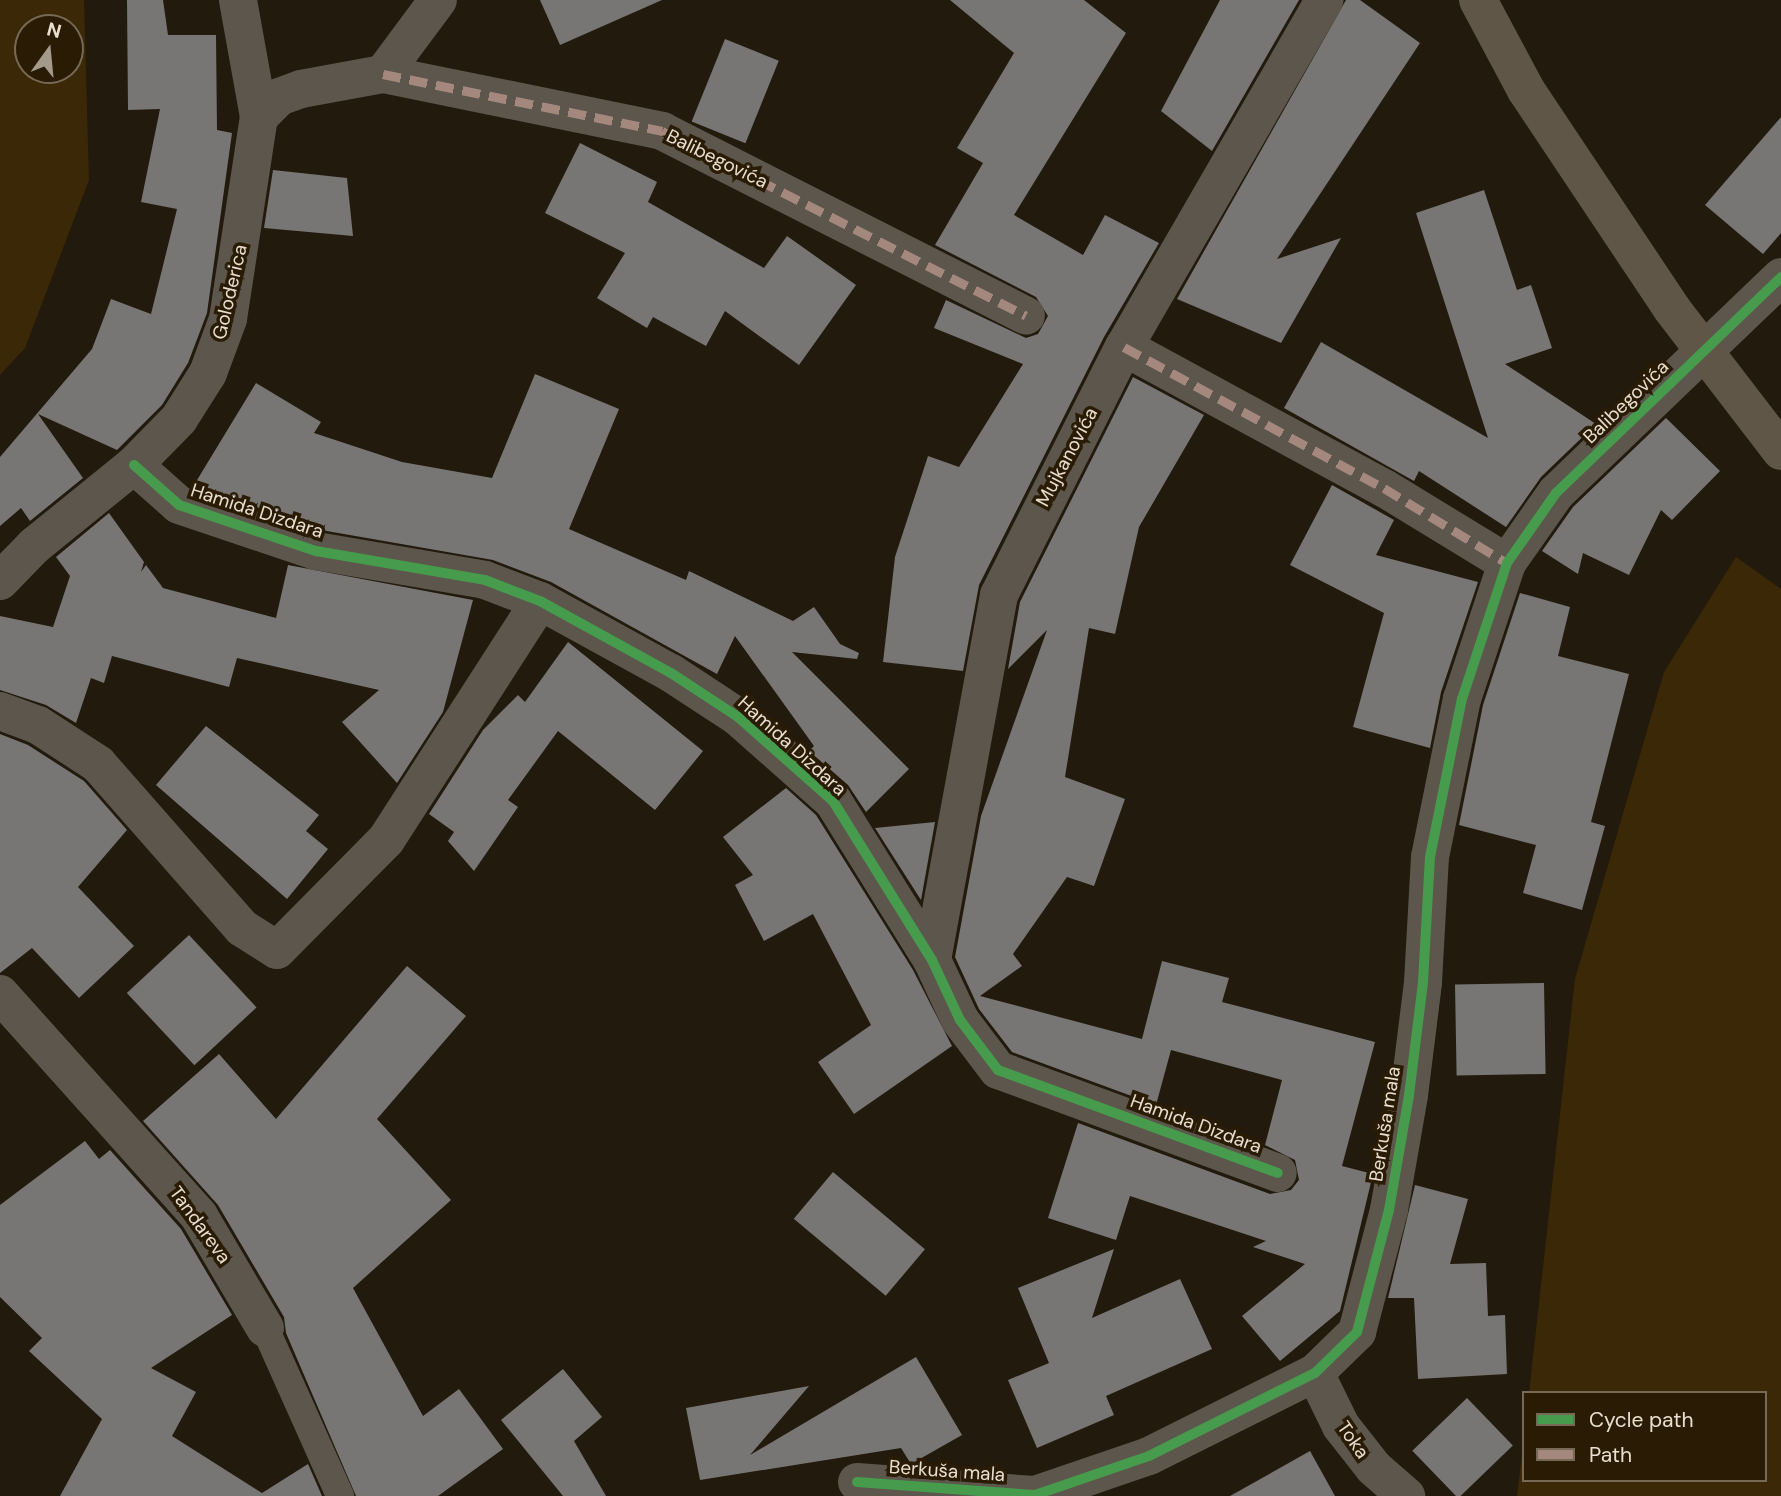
<!DOCTYPE html>
<html>
<head>
<meta charset="utf-8">
<style>
	body { margin:0 }
	#map { position:relative; width:1781px; height:1496px; overflow:hidden; background:#221a0c; font-family:"DM Sans",sans-serif }
	div>[style] { position:absolute }
	[style*='--x'] { left:calc(var(--x)*1px); top:calc(var(--y)*1px); width:calc(var(--w)*1px); rotate:calc(var(--a)*1deg) }
	.green>* { inset:0; background:#3b2806 }
	.building>* { inset:0; background:#787575; transform-origin:0 0 }
	.lane>* { height:28px; margin:-14px; padding:0 14px; transform-origin:14px; border-radius:14px; background:#5c564c }
	.street>* { height:38px; margin:-19px; padding:0 19px; transform-origin:19px; border-radius:19px; background:#5c564c }
	.primary>* { height:38px; margin:-19px; padding:0 19px; transform-origin:19px; border-radius:19px; background:#5f5648 }
	.quiet>* { height:9px; margin-top:-4.5px; transform-origin:0; background:repeating-linear-gradient(90deg,#a5887d 0 18px,transparent 0 27px) }
	.cycleway>* { height:10px; margin:-5px; padding:0 5px; transform-origin:5px; border-radius:5px; background:#469c4c }
	span { translate:-50% -50%; white-space:nowrap; text-align:center; line-height:1.15; -webkit-text-stroke:7px #2a1c04; paint-order:stroke }
	.street-label { font-size:19px; color:#e9dfd1 }
	.legend { position:absolute; left:1522px; top:1391px; width:245px; height:91px; box-sizing:border-box; background:#2a1c04; border:2px solid #766a56; margin:0; padding:9px 12px; list-style:none; font-size:21px; color:#e9dfd1 }
	.legend li { display:flex; align-items:center; gap:14px; height:35px }
	.legend b { width:35px; border:2px solid #766a56 }
	.north { position:absolute; left:14px; top:14px; width:70px; height:70px; box-sizing:border-box; background:#2a1c04; border:2px solid #766a56; border-radius:50%; rotate:15deg; font-size:19px; font-weight:700; line-height:28px; text-align:center; color:#e9dfd1 }
	.north::after { content:''; display:block; margin:auto; width:24px; height:32px; background:#a39a8c; clip-path:polygon(50% 0,100% 100%,50% 72%,0 100%) }
</style>
</head>
<body>
<div id="map">
	<div class="green">
		<i style="clip-path:polygon(evenodd,0 0,84px 0,89px 180px,25px 348px,0 375px,0 0,28px 28px,70px 28px,70px 70px,28px 70px,28px 28px)"></i>
		<i style="clip-path:polygon(1736px 557px,1781px 589px,1781px 1496px,1517px 1496px,1524px 1437px,1524px 1480px,1765px 1480px,1765px 1393px,1529px 1393px,1575px 979px,1664px 672px)"></i>
	</div>
	<div class="building">
		<i style="clip-path:polygon(127px 0,163px 0,168px 35px,216px 35px,217px 130px,232px 133px,207px 313px,188px 363px,162px 405px,117px 450px,38px 414px,83px 478px,30px 521px,21px 508px,0 526px,0 457px,92px 349px,111px 299px,151px 314px,177px 209px,141px 202px,160px 109px,128px 110px)"></i>
		<i style="clip-path:polygon(540px 0,662px 0,560px 45px)"></i>
		<i style="clip-path:polygon(950px 0,1084px 0,1126px 33px,1014px 215px,1083px 255px,1105px 215px,1159px 243px,1104px 337px,979px 585px,963px 671px,883px 662px,895px 557px,928px 456px,959px 467px,1023px 364px,934px 328px,946px 300px,1026px 338px,1038px 334px,1048px 316px,1036px 297px,935px 245px,983px 163px,957px 148px,1014px 53px)"></i>
		<i style="clip-path:polygon(1220px 0,1299px 0,1212px 151px,1161px 111px)"></i>
		<i style="clip-path:polygon(1346px 0,1360px 0,1420px 43px,1277px 259px,1341px 238px,1281px 343px,1177px 299px)"></i>
		<i style="left:725px;top:39px;width:58px;height:89px;rotate:22deg"></i>
		<i style="clip-path:polygon(1781px 117px,1781px 233px,1763px 254px,1705px 205px)"></i>
		<i style="clip-path:polygon(580px 143px,657px 182px,648px 202px,764px 268px,787px 236px,856px 285px,799px 365px,725px 311px,706px 346px,653px 317px,647px 328px,597px 298px,625px 253px,545px 213px)"></i>
		<i style="clip-path:polygon(273px 170px,347px 178px,353px 236px,264px 228px)"></i>
		<i style="clip-path:polygon(1484px 190px,1517px 290px,1531px 285px,1552px 348px,1505px 364px,1596px 424px,1541px 477px,1506px 527px,1419px 471px,1414px 481px,1284px 408px,1321px 342px,1488px 438px,1416px 213px)"></i>
		<i style="clip-path:polygon(535px 374px,619px 409px,569px 529px,686px 580px,689px 571px,793px 621px,814px 607px,840px 644px,859px 653px,857px 659px,792px 652px,909px 769px,866px 812px,848px 785px,809px 751px,814px 746px,735px 636px,717px 674px,551px 582px,493px 560px,321px 530px,194px 485px,256px 383px,321px 422px,314px 433px,402px 462px,492px 478px)"></i>
		<i style="clip-path:polygon(1133px 377px,1204px 415px,1139px 527px,1115px 634px,1089px 628px,1065px 777px,1125px 799px,1094px 886px,1067px 877px,1013px 954px,1022px 966px,980px 996px,1142px 1039px,1162px 961px,1229px 978px,1222px 1002px,1375px 1042px,1342px 1166px,1373px 1174px,1340px 1311px,1280px 1361px,1242px 1316px,1305px 1264px,1253px 1247px,1266px 1241px,1130px 1196px,1116px 1240px,1048px 1218px,1078px 1123px,1270px 1194px,1291px 1190px,1299px 1180px,1295px 1160px,1265px 1145px,1282px 1080px,1171px 1050px,1156px 1105px,1012px 1052px,979px 1009px,955px 957px,981px 816px,1047px 630px,1008px 669px,1020px 602px)"></i>
		<i style="clip-path:polygon(1666px 418px,1720px 471px,1672px 520px,1661px 510px,1629px 575px,1583px 553px,1578px 574px,1542px 551px,1573px 507px)"></i>
		<i style="clip-path:polygon(1332px 485px,1394px 520px,1376px 555px,1478px 582px,1441px 692px,1430px 748px,1353px 727px,1384px 613px,1290px 565px)"></i>
		<i style="clip-path:polygon(109px 513px,144px 562px,141px 572px,146px 565px,163px 588px,276px 618px,288px 565px,473px 600px,443px 712px,397px 783px,342px 722px,379px 690px,237px 658px,229px 687px,112px 656px,104px 683px,91px 678px,76px 723px,46px 705px,0 690px,0 616px,53px 627px,70px 576px,56px 557px)"></i>
		<i style="clip-path:polygon(1520px 593px,1570px 607px,1558px 656px,1629px 674px,1591px 822px,1605px 826px,1582px 910px,1523px 893px,1536px 845px,1459px 825px,1483px 705px)"></i>
		<i style="clip-path:polygon(568px 642px,703px 751px,655px 810px,558px 731px,508px 800px,518px 807px,474px 871px,448px 841px,454px 832px,429px 814px,483px 730px,518px 695px,525px 702px)"></i>
		<i style="clip-path:polygon(206px 726px,319px 815px,306px 831px,328px 849px,287px 899px,156px 785px)"></i>
		<i style="clip-path:polygon(0 734px,28px 745px,84px 781px,127px 830px,78px 887px,134px 946px,79px 998px,32px 948px,0 973px)"></i>
		<i style="clip-path:polygon(786px 788px,816px 815px,913px 970px,952px 1046px,854px 1114px,818px 1062px,871px 1025px,813px 914px,764px 941px,735px 885px,753px 875px,723px 837px)"></i>
		<i style="clip-path:polygon(935px 822px,921px 900px,875px 828px)"></i>
		<i style="left:189px;top:935px;width:99px;height:85px;rotate:47deg"></i>
		<i style="clip-path:polygon(407px 966px,466px 1016px,377px 1119px,451px 1200px,353px 1288px,423px 1416px,459px 1389px,503px 1449px,438px 1496px,356px 1496px,286px 1333px,284px 1317px,218px 1205px,143px 1121px,219px 1054px,276px 1119px)"></i>
		<i style="left:1544px;top:983px;width:91px;height:89px;rotate:89deg"></i>
		<i style="clip-path:polygon(85px 1141px,99px 1159px,110px 1150px,181px 1229px,232px 1315px,151px 1368px,196px 1392px,172px 1436px,262px 1493px,308px 1464px,322px 1496px,60px 1496px,102px 1419px,29px 1351px,42px 1338px,0 1297px,0 1205px)"></i>
		<i style="left:833px;top:1172px;width:120px;height:61px;rotate:40deg"></i>
		<i style="clip-path:polygon(1415px 1185px,1468px 1199px,1450px 1264px,1486px 1263px,1488px 1316px,1505px 1315px,1507px 1374px,1418px 1379px,1414px 1298px,1388px 1298px)"></i>
		<i style="clip-path:polygon(1114px 1249px,1092px 1318px,1180px 1279px,1212px 1349px,1106px 1396px,1114px 1415px,1037px 1448px,1008px 1380px,1049px 1363px,1018px 1288px)"></i>
		<i style="clip-path:polygon(916px 1357px,962px 1435px,911px 1464px,901px 1448px,700px 1480px,686px 1408px,809px 1386px,750px 1455px)"></i>
		<i style="clip-path:polygon(563px 1369px,602px 1417px,574px 1441px,606px 1496px,563px 1496px,501px 1420px)"></i>
		<i style="left:1467px;top:1398px;width:66px;height:76px;rotate:46deg"></i>
		<i style="clip-path:polygon(1310px 1451px,1335px 1496px,1230px 1496px)"></i>
	</div>
	<div class="lane">
		<i style="--x:265;--y:1328;--w:184;--a:65.9"></i>
	</div>
	<div class="street">
		<i style="--x:383;--y:74;--w:285;--a:11.5"></i>
		<i style="--x:662;--y:131;--w:408;--a:26.9"></i>
		<i style="--x:259;--y:117;--w:28;--a:-45"></i>
		<i style="--x:279;--y:97;--w:23;--a:-20"></i>
		<i style="--x:301;--y:89;--w:83;--a:-10.4"></i>
		<i style="--x:383;--y:74;--w:92;--a:-53.4"></i>
		<i style="--x:1124;--y:347;--w:296;--a:28.5"></i>
		<i style="--x:1384;--y:488;--w:144;--a:31.4"></i>
		<i style="--x:134;--y:465;--w:60;--a:41.6"></i>
		<i style="--x:179;--y:505;--w:145;--a:18.6"></i>
		<i style="--x:316;--y:551;--w:171;--a:9.7"></i>
		<i style="--x:485;--y:580;--w:59;--a:20.9"></i>
		<i style="--x:540;--y:601;--w:149;--a:28.8"></i>
		<i style="--x:671;--y:673;--w:80;--a:33.3"></i>
		<i style="--x:738;--y:717;--w:127;--a:41.5"></i>
		<i style="--x:833;--y:801;--w:187;--a:58.1"></i>
		<i style="--x:932;--y:960;--w:66;--a:65"></i>
		<i style="--x:960;--y:1020;--w:63;--a:52.8"></i>
		<i style="--x:998;--y:1070;--w:298;--a:20.2"></i>
		<i style="--x:0;--y:581;--w:49;--a:-45.8"></i>
		<i style="--x:34;--y:546;--w:129;--a:-39"></i>
		<i style="--x:134;--y:465;--w:64;--a:-45.6"></i>
		<i style="--x:179;--y:419;--w:54;--a:-57.8"></i>
		<i style="--x:208;--y:373;--w:58;--a:-69.7"></i>
		<i style="--x:228;--y:319;--w:204;--a:-81.3"></i>
		<i style="--x:259;--y:117;--w:119;--a:-100.2"></i>
		<i style="--x:0;--y:711;--w:40;--a:20.2"></i>
		<i style="--x:38;--y:725;--w:72;--a:33"></i>
		<i style="--x:98;--y:764;--w:218;--a:48.7"></i>
		<i style="--x:242;--y:928;--w:41;--a:32.2"></i>
		<i style="--x:277;--y:950;--w:155;--a:-45.3"></i>
		<i style="--x:386;--y:840;--w:284;--a:-57.2"></i>
		<i style="--x:932;--y:960;--w:371;--a:-79.6"></i>
		<i style="--x:999;--y:595;--w:278;--a:-63.3"></i>
		<i style="--x:1124;--y:347;--w:401;--a:-60"></i>
		<i style="--x:0;--y:994;--w:298;--a:48.1"></i>
		<i style="--x:199;--y:1216;--w:130;--a:59.5"></i>
		<i style="--x:1315;--y:1373;--w:59;--a:63.9"></i>
		<i style="--x:1341;--y:1426;--w:53;--a:51.8"></i>
		<i style="--x:1374;--y:1468;--w:43;--a:41.2"></i>
		<i style="--x:857;--y:1482;--w:178;--a:4.2"></i>
		<i style="--x:1035;--y:1495;--w:120;--a:-18.9"></i>
		<i style="--x:1149;--y:1456;--w:186;--a:-26.6"></i>
		<i style="--x:1315;--y:1373;--w:59;--a:-44.3"></i>
		<i style="--x:1357;--y:1332;--w:126;--a:-75.3"></i>
		<i style="--x:1389;--y:1210;--w:117;--a:-80.1"></i>
		<i style="--x:1409;--y:1095;--w:114;--a:-82.9"></i>
		<i style="--x:1423;--y:982;--w:125;--a:-86.8"></i>
		<i style="--x:1430;--y:857;--w:161;--a:-78.6"></i>
		<i style="--x:1462;--y:699;--w:143;--a:-71.7"></i>
		<i style="--x:1507;--y:563;--w:85;--a:-55"></i>
		<i style="--x:1556;--y:493;--w:312;--a:-43.8"></i>
	</div>
	<div class="primary">
		<i style="--x:1478;--y:0;--w:102;--a:61.9"></i>
		<i style="--x:1526;--y:90;--w:263;--a:56.3"></i>
		<i style="--x:1672;--y:309;--w:179;--a:52.5"></i>
	</div>
	<div class="quiet">
		<i style="--x:383;--y:74;--w:285;--a:11.5"></i>
		<i style="--x:662;--y:131;--w:408;--a:26.9"></i>
		<i style="--x:1124;--y:347;--w:296;--a:28.5"></i>
		<i style="--x:1384;--y:488;--w:144;--a:31.4"></i>
	</div>
	<div class="cycleway">
		<i style="--x:134;--y:465;--w:60;--a:41.6"></i>
		<i style="--x:179;--y:505;--w:145;--a:18.6"></i>
		<i style="--x:316;--y:551;--w:171;--a:9.7"></i>
		<i style="--x:485;--y:580;--w:59;--a:20.9"></i>
		<i style="--x:540;--y:601;--w:149;--a:28.8"></i>
		<i style="--x:671;--y:673;--w:80;--a:33.3"></i>
		<i style="--x:738;--y:717;--w:127;--a:41.5"></i>
		<i style="--x:833;--y:801;--w:187;--a:58.1"></i>
		<i style="--x:932;--y:960;--w:66;--a:65"></i>
		<i style="--x:960;--y:1020;--w:63;--a:52.8"></i>
		<i style="--x:998;--y:1070;--w:298;--a:20.2"></i>
		<i style="--x:857;--y:1482;--w:178;--a:4.2"></i>
		<i style="--x:1035;--y:1495;--w:120;--a:-18.9"></i>
		<i style="--x:1149;--y:1456;--w:186;--a:-26.6"></i>
		<i style="--x:1315;--y:1373;--w:59;--a:-44.3"></i>
		<i style="--x:1357;--y:1332;--w:126;--a:-75.3"></i>
		<i style="--x:1389;--y:1210;--w:117;--a:-80.1"></i>
		<i style="--x:1409;--y:1095;--w:114;--a:-82.9"></i>
		<i style="--x:1423;--y:982;--w:125;--a:-86.8"></i>
		<i style="--x:1430;--y:857;--w:161;--a:-78.6"></i>
		<i style="--x:1462;--y:699;--w:143;--a:-71.7"></i>
		<i style="--x:1507;--y:563;--w:85;--a:-55"></i>
		<i style="--x:1556;--y:493;--w:312;--a:-43.8"></i>
	</div>
	<div class="street-label">
		<span style="left:717px;top:159px;rotate:26deg">Balibegovića</span>
		<span style="left:230px;top:292px;rotate:-77deg">Goloderica</span>
		<span style="left:1626px;top:402px;rotate:-44deg">Balibegovića</span>
		<span style="left:1067px;top:457px;rotate:-62deg">Mujkanovića</span>
		<span style="left:257px;top:511px;rotate:18deg">Hamida Dizdara</span>
		<span style="left:792px;top:746px;rotate:42deg">Hamida Dizdara</span>
		<span style="left:1196px;top:1124px;rotate:20deg">Hamida Dizdara</span>
		<span style="left:1385px;top:1124px;rotate:-81deg">Berkuša mala</span>
		<span style="left:200px;top:1225px;rotate:54deg">Tandareva</span>
		<span style="left:1353px;top:1440px;rotate:55deg">Toka</span>
		<span style="left:947px;top:1471px;rotate:4deg">Berkuša mala</span>
	</div>
	<ul class="legend">
	<li><b style="height:9px;background:#469c4c"></b>Cycle path</li>
	<li><b style="height:9px;background:#a5887d"></b>Path</li>
	</ul>
	<div class="north">N</div>
</div>
</body>
</html>
